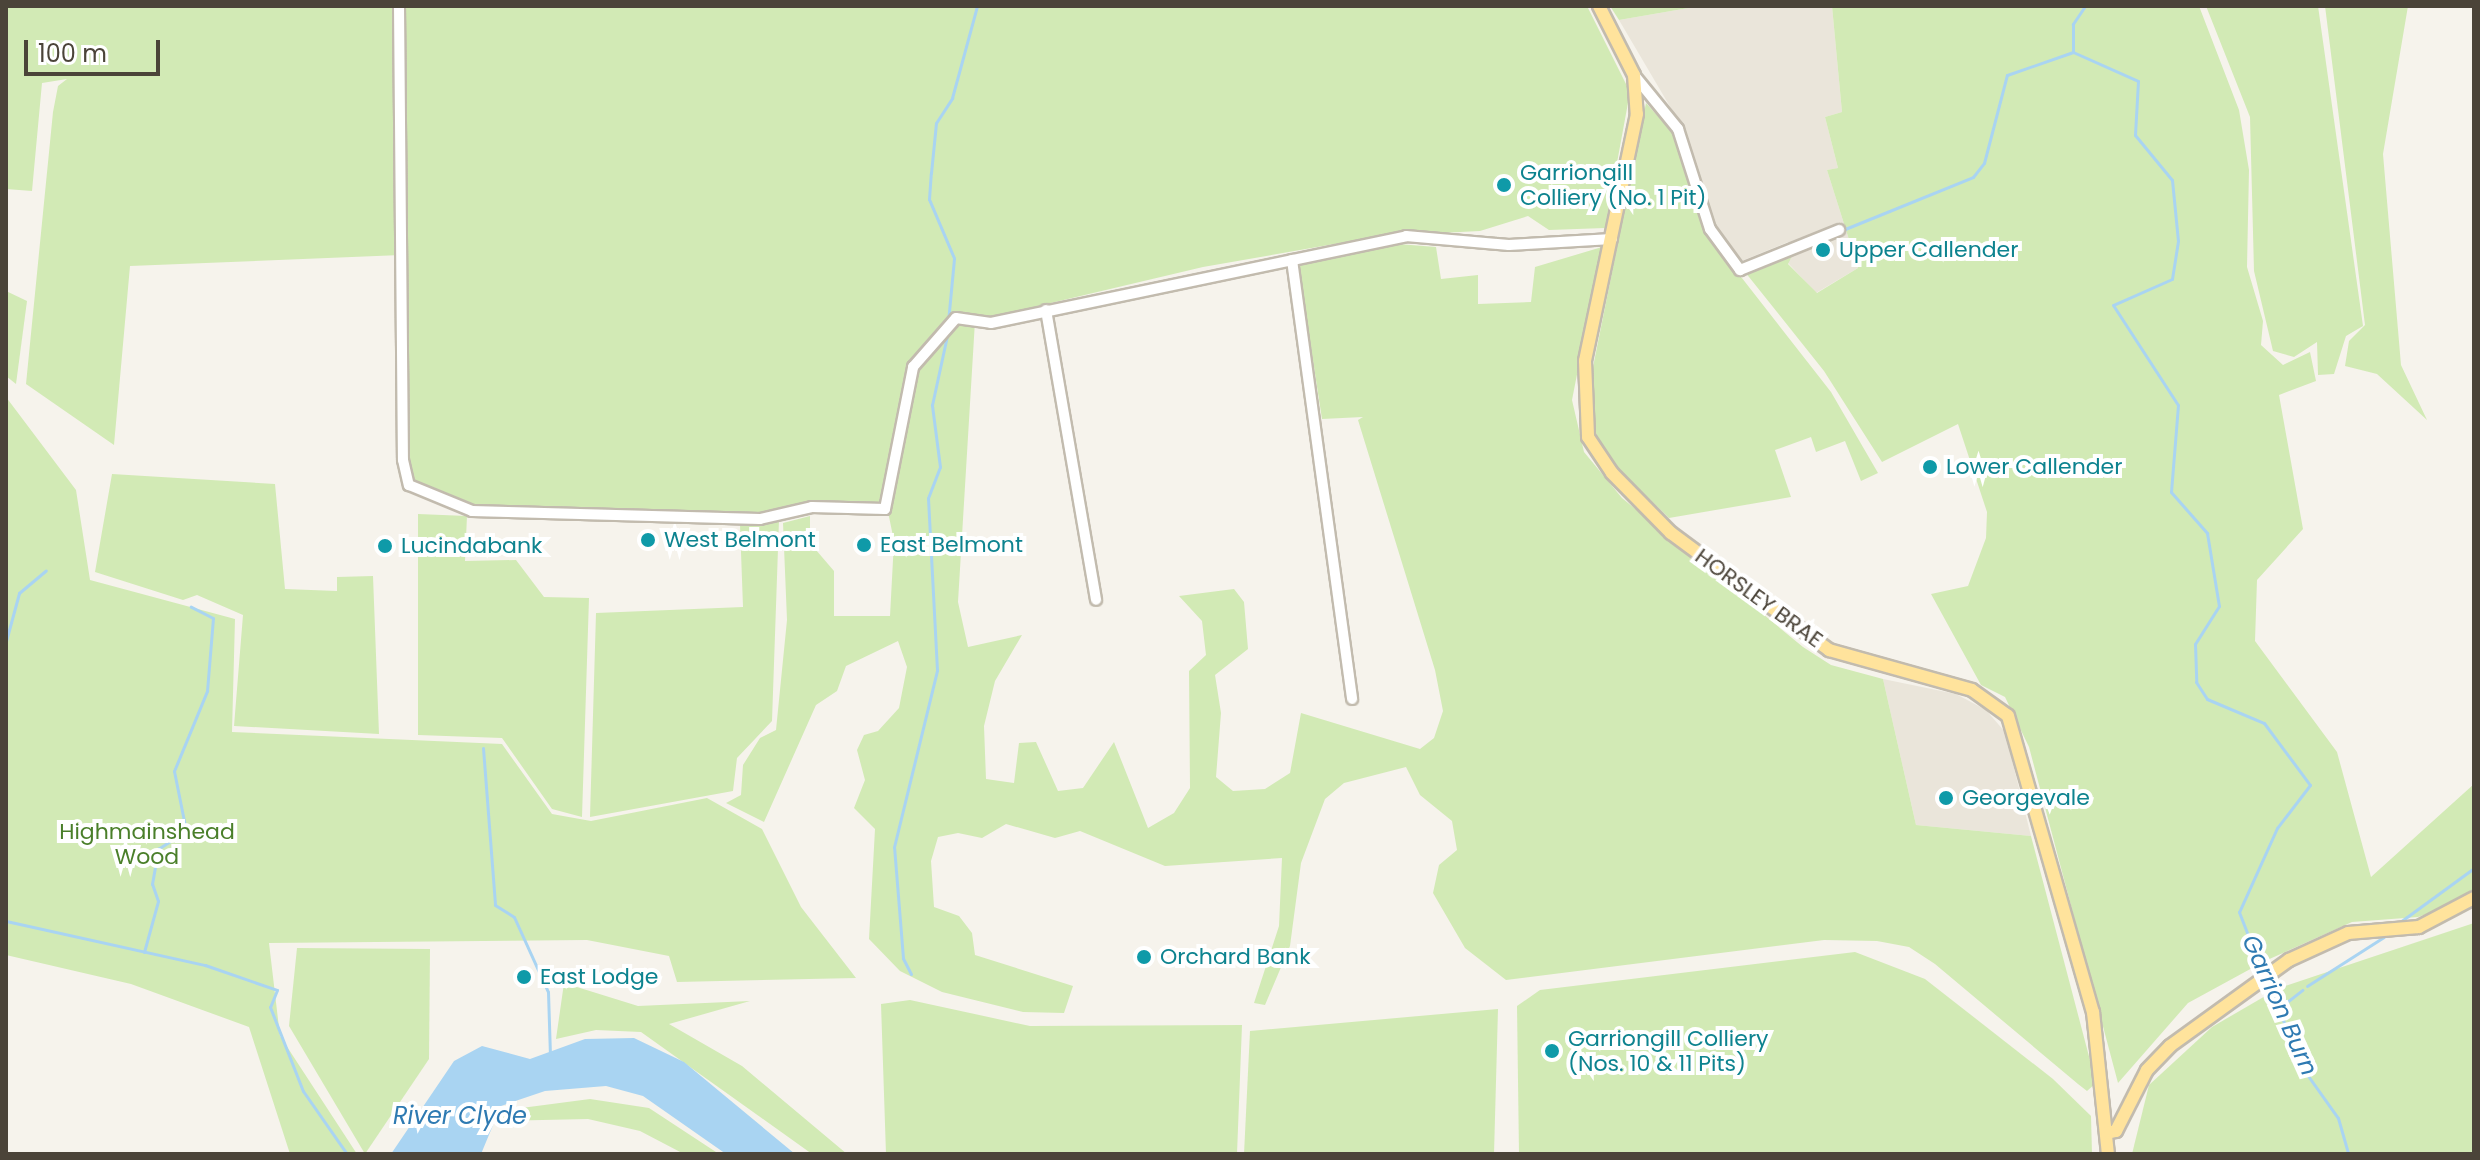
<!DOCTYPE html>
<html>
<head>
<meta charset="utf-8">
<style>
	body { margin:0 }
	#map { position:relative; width:2480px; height:1160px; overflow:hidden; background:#f6f3ec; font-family:Poppins,sans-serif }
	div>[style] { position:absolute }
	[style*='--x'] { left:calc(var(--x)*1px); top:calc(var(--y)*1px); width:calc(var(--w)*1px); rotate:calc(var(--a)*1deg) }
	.residential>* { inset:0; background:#eae5da }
	.green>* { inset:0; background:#d2eab5 }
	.water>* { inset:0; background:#a9d4f2 }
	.stream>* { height:3px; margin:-1.5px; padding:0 1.5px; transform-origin:1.5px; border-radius:1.5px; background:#a9d4f2 }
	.roads { filter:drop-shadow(2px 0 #c2bbae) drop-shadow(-2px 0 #c2bbae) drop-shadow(0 2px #c2bbae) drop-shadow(0 -2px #c2bbae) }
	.minor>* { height:10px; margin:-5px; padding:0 5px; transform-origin:5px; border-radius:5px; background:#fff }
	.major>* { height:12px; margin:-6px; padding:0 6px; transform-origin:6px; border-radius:6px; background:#ffe39c }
	.dots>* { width:22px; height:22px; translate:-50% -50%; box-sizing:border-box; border:4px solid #fff; border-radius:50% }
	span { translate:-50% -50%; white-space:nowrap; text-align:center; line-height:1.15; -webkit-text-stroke:8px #fff; paint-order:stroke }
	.culture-label { font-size:22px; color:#0d838f }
	.left { translate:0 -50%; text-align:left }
	.street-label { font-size:22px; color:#4b4439 }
	.park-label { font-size:22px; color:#4a7f2a }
	.water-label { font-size:24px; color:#2e7ab2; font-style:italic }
	.frame { position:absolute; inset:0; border:8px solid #4b4439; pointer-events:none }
	.scale { position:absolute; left:24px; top:40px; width:136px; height:36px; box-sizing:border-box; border:4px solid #4b4439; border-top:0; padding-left:10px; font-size:24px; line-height:28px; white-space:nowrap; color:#4b4439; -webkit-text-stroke:6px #fff; paint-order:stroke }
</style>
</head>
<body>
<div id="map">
	<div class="residential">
		<i style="clip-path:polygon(1700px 6px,1832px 6px,1842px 112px,1825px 117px,1838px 168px,1827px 170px,1858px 268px,1816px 293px,1788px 263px,1788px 242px,1739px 262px,1713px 225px,1672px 110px,1619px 20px)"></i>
		<i style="clip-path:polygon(1883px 679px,1956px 694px,1986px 710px,2005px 732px,2031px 836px,1916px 825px)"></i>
	</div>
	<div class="green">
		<i style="clip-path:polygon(6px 6px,1587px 6px,1630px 92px,1605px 228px,1549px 230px,1528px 216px,1480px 231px,1380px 236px,1203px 267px,975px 321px,958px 602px,968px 647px,1022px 635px,995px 681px,984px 726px,986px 779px,1014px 783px,1019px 743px,1036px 742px,1058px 791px,1083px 788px,1114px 742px,1148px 828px,1174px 813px,1190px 788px,1189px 671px,1206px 655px,1202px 621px,1179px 596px,1234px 589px,1244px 602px,1248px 649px,1215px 675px,1221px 713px,1216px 777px,1233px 791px,1265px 789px,1290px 773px,1301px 713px,1420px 749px,1434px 738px,1443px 711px,1435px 670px,1358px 420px,1363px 417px,1322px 419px,1298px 263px,1398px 244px,1436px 247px,1441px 279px,1478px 275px,1478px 304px,1531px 302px,1535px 267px,1602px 247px,1572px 400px,1584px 452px,1622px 498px,1803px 647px,1831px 665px,1883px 679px,1916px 825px,2031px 836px,2096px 1083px,2087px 1091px,2078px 1084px,1935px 964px,1909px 947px,1877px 941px,1824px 940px,1506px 980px,1465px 948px,1433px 893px,1439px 865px,1457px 850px,1452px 821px,1420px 795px,1406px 767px,1344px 783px,1325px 799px,1301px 863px,1290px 946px,1265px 1005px,1254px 1003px,1279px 926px,1282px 858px,1165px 866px,1080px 831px,1055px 838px,1006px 824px,982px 838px,958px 833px,938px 837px,931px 861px,934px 907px,959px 916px,972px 933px,975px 955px,1073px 986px,1064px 1013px,1023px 1012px,942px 992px,900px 971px,869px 939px,875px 829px,854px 808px,865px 780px,857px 750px,864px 735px,878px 731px,899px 708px,907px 667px,898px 641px,846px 666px,837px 691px,816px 705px,764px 822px,726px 803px,741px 795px,743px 765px,760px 738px,776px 730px,787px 620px,783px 523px,810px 516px,810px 543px,834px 571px,834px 616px,890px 616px,894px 541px,887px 507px,745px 518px,472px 511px,409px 485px,401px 255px,130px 266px,114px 445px,26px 384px,53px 112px,58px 86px,67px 79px,42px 83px,32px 191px,6px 189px)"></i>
		<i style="clip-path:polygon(1610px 6px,1700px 6px,1619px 20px)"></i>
		<i style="clip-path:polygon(1832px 6px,2199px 6px,2239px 110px,2249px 170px,2247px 267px,2263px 321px,2261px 345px,2283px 365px,2310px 352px,2316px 381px,2279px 395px,2303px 529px,2257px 580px,2255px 641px,2337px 752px,2371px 877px,2474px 784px,2474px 891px,2463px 901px,2418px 917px,2352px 922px,2265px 961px,2188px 1003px,2118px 1083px,2029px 747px,2005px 697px,1981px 685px,1931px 594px,1968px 586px,1986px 538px,1987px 512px,1958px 424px,1882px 462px,1824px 371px,1745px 272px,1793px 254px,1788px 264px,1817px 293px,1858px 268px,1827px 170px,1838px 168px,1825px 117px,1842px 112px)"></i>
		<i style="clip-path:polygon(2206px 6px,2318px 6px,2363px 326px,2346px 336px,2334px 374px,2318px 375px,2317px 342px,2294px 357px,2273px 351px,2254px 271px,2250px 117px)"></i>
		<i style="clip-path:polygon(2325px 6px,2408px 6px,2383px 154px,2401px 365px,2427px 420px,2377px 374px,2345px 366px,2349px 341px,2365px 325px)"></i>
		<i style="clip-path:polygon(1646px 103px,1672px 132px,1706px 232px,1831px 392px,1878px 473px,1861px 481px,1845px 441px,1816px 452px,1811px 437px,1775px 450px,1791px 497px,1669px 518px,1604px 455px,1590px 417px,1590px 382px)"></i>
		<i style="clip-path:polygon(6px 291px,27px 301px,16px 384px,6px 376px)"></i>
		<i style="clip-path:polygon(6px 397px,76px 490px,90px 580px,235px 619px,232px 732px,502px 744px,552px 814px,591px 821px,707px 798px,762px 829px,801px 907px,856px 978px,677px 982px,669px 956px,587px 940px,269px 943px,280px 1036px,357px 1154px,290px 1154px,249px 1027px,131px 984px,6px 955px)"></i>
		<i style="clip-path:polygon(112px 474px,275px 484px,285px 589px,337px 591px,337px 577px,373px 576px,379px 734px,234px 726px,243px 615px,197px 595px,183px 600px,95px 572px)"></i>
		<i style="clip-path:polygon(418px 514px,467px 516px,465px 561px,516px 560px,544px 597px,589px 598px,582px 817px,552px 809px,502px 738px,418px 735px)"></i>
		<i style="clip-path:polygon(779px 520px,772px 721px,737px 758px,733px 791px,590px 817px,596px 613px,743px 607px,740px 525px)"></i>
		<i style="clip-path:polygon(2474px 923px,2474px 1154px,2132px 1154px,2149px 1085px,2212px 1027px,2279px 988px)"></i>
		<i style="clip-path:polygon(297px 948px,430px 949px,429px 1059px,365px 1154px,289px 1026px)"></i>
		<i style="clip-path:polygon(1855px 952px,1925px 979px,2053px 1079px,2091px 1116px,2092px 1154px,1519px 1154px,1517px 1006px,1540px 990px)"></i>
		<i style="clip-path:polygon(564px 983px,638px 1006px,750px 1001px,669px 1024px,742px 1066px,847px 1154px,812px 1154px,641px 1032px,596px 1030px,556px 1039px)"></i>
		<i style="clip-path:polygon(910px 1000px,1030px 1026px,1242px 1025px,1237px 1154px,886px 1154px,881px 1004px)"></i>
		<i style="clip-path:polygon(1498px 1009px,1494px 1154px,1244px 1154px,1250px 1031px)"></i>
		<i style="clip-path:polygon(590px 1099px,649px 1108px,719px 1154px,684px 1154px,640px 1131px,588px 1119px,500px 1121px,507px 1110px)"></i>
	</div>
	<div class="water">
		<i style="clip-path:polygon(634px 1038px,684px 1062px,795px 1154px,726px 1154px,643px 1096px,606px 1086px,545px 1091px,501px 1106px,481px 1154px,391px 1154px,454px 1061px,482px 1046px,530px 1059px,585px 1039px)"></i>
	</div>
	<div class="stream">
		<i style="--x:2085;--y:6;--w:22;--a:124"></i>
		<i style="--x:2073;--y:24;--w:28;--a:90"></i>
		<i style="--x:2073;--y:52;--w:71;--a:24"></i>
		<i style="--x:2138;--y:81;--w:54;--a:93.2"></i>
		<i style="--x:2135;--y:135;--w:58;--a:50.6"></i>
		<i style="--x:2172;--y:180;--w:61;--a:84.4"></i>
		<i style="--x:2178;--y:241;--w:38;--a:99"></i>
		<i style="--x:2172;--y:279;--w:64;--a:156.2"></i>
		<i style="--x:2113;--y:305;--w:119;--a:57"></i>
		<i style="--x:2178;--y:405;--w:87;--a:94.6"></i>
		<i style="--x:2171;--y:492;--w:55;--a:48.7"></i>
		<i style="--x:2207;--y:533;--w:74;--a:80.7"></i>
		<i style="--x:2219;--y:606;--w:45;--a:122.3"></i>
		<i style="--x:2195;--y:644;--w:38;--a:88"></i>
		<i style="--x:2196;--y:682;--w:20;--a:57"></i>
		<i style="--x:2207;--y:699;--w:62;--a:22.8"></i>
		<i style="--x:2264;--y:723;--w:77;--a:53.4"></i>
		<i style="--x:2310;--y:785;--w:54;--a:127.5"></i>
		<i style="--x:2277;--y:828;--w:92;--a:114.3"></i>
		<i style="--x:2239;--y:912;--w:66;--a:68.8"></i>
		<i style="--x:1845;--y:229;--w:138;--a:-22.1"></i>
		<i style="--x:1973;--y:177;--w:18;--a:-52"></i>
		<i style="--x:1984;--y:163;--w:91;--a:-75.4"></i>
		<i style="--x:2007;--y:75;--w:70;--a:-19.2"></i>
		<i style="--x:948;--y:322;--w:64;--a:-84.6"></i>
		<i style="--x:954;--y:258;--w:64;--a:-113"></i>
		<i style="--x:929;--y:199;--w:26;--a:-86"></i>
		<i style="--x:931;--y:173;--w:50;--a:-84.3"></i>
		<i style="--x:936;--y:123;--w:30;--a:-57"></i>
		<i style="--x:952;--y:98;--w:95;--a:-74.8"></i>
		<i style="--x:6;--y:641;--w:50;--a:-74.8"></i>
		<i style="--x:19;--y:593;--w:35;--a:-40"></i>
		<i style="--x:483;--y:748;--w:157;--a:85.6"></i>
		<i style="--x:495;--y:905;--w:22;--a:32"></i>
		<i style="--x:514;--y:917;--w:82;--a:65.6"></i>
		<i style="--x:548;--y:992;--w:62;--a:88.2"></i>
		<i style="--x:6;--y:921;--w:204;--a:12.5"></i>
		<i style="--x:205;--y:965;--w:76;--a:19.1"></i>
		<i style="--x:277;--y:990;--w:18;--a:112"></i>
		<i style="--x:270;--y:1007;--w:90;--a:68.6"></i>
		<i style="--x:303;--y:1091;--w:77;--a:55.1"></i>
		<i style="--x:2400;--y:922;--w:92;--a:-36.1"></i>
		<i style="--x:144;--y:952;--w:53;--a:-74.6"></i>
		<i style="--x:158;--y:901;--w:18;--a:-109"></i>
		<i style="--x:152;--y:884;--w:36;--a:-80"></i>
		<i style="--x:158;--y:849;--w:33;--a:-33"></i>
		<i style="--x:186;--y:831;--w:61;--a:-101.3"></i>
		<i style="--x:174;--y:771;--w:87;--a:-67.6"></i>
		<i style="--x:207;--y:691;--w:73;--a:-85.3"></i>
		<i style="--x:213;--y:618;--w:25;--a:-153"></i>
		<i style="--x:911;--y:974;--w:18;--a:-117"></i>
		<i style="--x:903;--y:958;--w:111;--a:-94.6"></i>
		<i style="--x:894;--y:847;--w:182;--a:-76.3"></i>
		<i style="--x:937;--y:670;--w:172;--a:-93"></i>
		<i style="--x:928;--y:498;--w:33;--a:-69"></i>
		<i style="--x:940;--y:467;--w:63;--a:-97.4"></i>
		<i style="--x:932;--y:405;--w:76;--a:-77.8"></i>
		<i style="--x:2266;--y:981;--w:100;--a:66.5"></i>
		<i style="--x:2306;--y:1073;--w:55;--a:54.6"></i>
		<i style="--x:2338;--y:1118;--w:37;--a:74"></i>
		<i style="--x:2307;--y:986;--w:91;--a:-32.5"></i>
		<i style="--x:2278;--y:1009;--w:31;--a:-38"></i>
	</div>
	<div class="roads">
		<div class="minor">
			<i style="--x:399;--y:6;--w:454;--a:89.5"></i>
			<i style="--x:403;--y:460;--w:26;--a:77"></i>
			<i style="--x:409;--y:485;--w:68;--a:22.4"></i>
			<i style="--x:472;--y:511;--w:288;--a:1.6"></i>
			<i style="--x:760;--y:519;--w:53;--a:-13"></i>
			<i style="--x:812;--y:507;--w:73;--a:1.6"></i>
			<i style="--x:885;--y:509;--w:145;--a:-78.8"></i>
			<i style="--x:913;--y:367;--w:65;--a:-48.7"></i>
			<i style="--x:956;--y:318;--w:35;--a:8"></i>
			<i style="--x:991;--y:323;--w:424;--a:-11.8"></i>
			<i style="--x:1406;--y:236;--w:103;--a:5"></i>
			<i style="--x:1509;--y:245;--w:103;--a:-3.3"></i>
			<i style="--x:1634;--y:75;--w:70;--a:50.8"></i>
			<i style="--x:1678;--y:129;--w:105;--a:72.3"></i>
			<i style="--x:1710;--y:229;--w:51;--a:53.8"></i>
			<i style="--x:1740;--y:270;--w:107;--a:-22"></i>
			<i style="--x:1292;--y:260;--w:443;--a:82.2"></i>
			<i style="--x:1046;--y:310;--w:294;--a:80.2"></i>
		</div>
		<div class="major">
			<i style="--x:1599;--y:6;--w:77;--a:63.1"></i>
			<i style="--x:1634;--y:75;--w:39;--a:86"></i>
			<i style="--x:1637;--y:114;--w:252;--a:101.9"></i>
			<i style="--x:1585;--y:361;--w:76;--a:87.7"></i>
			<i style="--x:1588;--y:437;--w:43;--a:56.3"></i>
			<i style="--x:1612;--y:473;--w:84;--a:45.5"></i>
			<i style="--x:1671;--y:533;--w:197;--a:36.5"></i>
			<i style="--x:1829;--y:650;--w:148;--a:15.6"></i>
			<i style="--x:1972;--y:690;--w:44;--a:35.8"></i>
			<i style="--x:2008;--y:716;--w:308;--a:74"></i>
			<i style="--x:2093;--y:1012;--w:143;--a:84"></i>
			<i style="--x:2107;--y:1133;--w:9;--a:-13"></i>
			<i style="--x:2116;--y:1131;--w:68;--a:-63.1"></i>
			<i style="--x:2147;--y:1070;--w:33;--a:-46"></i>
			<i style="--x:2170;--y:1046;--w:147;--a:-35.9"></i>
			<i style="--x:2289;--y:960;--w:65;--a:-24.6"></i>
			<i style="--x:2348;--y:933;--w:71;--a:-4.8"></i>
			<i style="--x:2419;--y:927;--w:62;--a:-27.8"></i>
		</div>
	</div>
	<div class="dots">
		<i style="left:1504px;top:185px;background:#0f9aa8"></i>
		<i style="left:1823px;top:250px;background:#0f9aa8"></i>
		<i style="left:1930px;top:467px;background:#0f9aa8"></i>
		<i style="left:648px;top:540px;background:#0f9aa8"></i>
		<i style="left:864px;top:545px;background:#0f9aa8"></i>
		<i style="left:385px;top:546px;background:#0f9aa8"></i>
		<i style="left:1946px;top:798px;background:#0f9aa8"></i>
		<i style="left:1144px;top:957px;background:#0f9aa8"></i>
		<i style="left:524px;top:977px;background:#0f9aa8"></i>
		<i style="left:1552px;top:1051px;background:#0f9aa8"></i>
	</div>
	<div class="culture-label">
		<span class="left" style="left:1520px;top:185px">Garriongill<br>Colliery (No. 1 Pit)</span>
		<span class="left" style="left:1839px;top:250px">Upper Callender</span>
		<span class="left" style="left:1946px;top:467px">Lower Callender</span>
		<span class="left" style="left:664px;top:540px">West Belmont</span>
		<span class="left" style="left:880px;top:545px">East Belmont</span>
		<span class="left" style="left:401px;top:546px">Lucindabank</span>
		<span class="left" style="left:1962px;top:798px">Georgevale</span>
		<span class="left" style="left:1160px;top:957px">Orchard Bank</span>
		<span class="left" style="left:540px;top:977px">East Lodge</span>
		<span class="left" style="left:1568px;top:1051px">Garriongill Colliery<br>(Nos. 10 &amp; 11 Pits)</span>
	</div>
	<div class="street-label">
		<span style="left:1759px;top:598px;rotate:36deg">HORSLEY BRAE</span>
	</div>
	<div class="park-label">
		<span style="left:147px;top:844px">Highmainshead<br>Wood</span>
	</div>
	<div class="water-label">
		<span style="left:2280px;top:1005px;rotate:66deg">Garrion Burn</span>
		<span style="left:460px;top:1116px">River Clyde</span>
	</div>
	<div class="frame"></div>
	<div class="scale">100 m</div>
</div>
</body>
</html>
